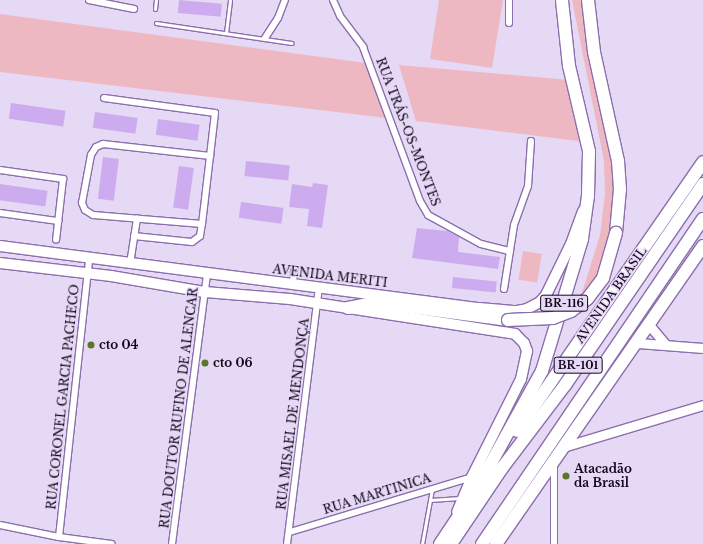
<!DOCTYPE html>
<html>
<head>
<meta charset="utf-8">
<style>
	body { margin:0 }
	#map { position:relative; width:703px; height:544px; overflow:hidden; background:#e6d9f5; font-family:"Libre Baskerville",serif }
	div>[style] { position:absolute }
	[style*='--x'] { left:calc(var(--x)*1px); top:calc(var(--y)*1px); width:calc(var(--w)*1px); rotate:calc(var(--a)*1deg) }
	.green>* { inset:0; background:#eeb8c2; transform-origin:0 0 }
	.building>* { inset:0; background:#ccacef; transform-origin:0 0 }
	.roads { filter:drop-shadow(1px 0 #8c6ead) drop-shadow(-1px 0 #8c6ead) drop-shadow(0 1px #8c6ead) drop-shadow(0 -1px #8c6ead) }
	.lane>* { height:3px; margin:-1.5px; padding:0 1.5px; transform-origin:1.5px; border-radius:1.5px; background:#fff }
	.street>* { height:6px; margin:-3px; padding:0 3px; transform-origin:3px; border-radius:3px; background:#fff }
	.secondary>* { height:9px; margin:-4.5px; padding:0 4.5px; transform-origin:4.5px; border-radius:4.5px; background:#fff }
	.primary>* { height:10px; margin:-5px; padding:0 5px; transform-origin:5px; border-radius:5px; background:#fff }
	.highway>* { height:12px; margin:-6px; padding:0 6px; transform-origin:6px; border-radius:6px; background:#fff }
	.bridges { filter:drop-shadow(1px 0 #8c6ead) drop-shadow(-1px 0 #8c6ead) drop-shadow(0 1px #8c6ead) drop-shadow(0 -1px #8c6ead) }
	.highway-bridge>* { height:12px; margin:-6px; padding:0 6px; transform-origin:6px; border-radius:6px; background:#fff }
	.dots>* { width:11px; height:11px; translate:-50% -50%; box-sizing:border-box; border:2px solid #e6d9f5; border-radius:50% }
	span { translate:-50% -50%; white-space:nowrap; text-align:center; line-height:1.15; -webkit-text-stroke:3px #e6d9f5; paint-order:stroke }
	.shield-label span { padding:1px 3px; background:#e6d9f5; border:1px solid; border-radius:3px; -webkit-text-stroke-width:0 }
	.shield-label { font-size:11px; color:#12061d; font-weight:700 }
	.street-label { font-size:12px; color:#12061d }
	.poi-label { font-size:12px; color:#12061d; font-weight:700 }
	.left { translate:0 -50%; text-align:left }
</style>
</head>
<body>
<div id="map">
	<div class="green">
		<i style="clip-path:polygon(439px 0,503px 0,492px 68px,430px 59px)"></i>
		<i style="clip-path:polygon(572px 0,585px 0,618px 176px,613px 231px,593px 283px,581px 296px,600px 235px,605px 194px,604px 161px)"></i>
		<i style="clip-path:polygon(0 14px,366px 63px,387px 118px,0 72px)"></i>
		<i style="clip-path:polygon(399px 65px,569px 80px,586px 142px,416px 121px)"></i>
		<i style="left:523px;top:251px;width:19px;height:29px;rotate:9deg"></i>
	</div>
	<div class="building">
		<i style="left:179px;top:0;width:43px;height:13px;rotate:5deg"></i>
		<i style="left:11px;top:103px;width:55px;height:16px;rotate:8deg"></i>
		<i style="left:95px;top:112px;width:43px;height:16px;rotate:8deg"></i>
		<i style="left:158px;top:119px;width:42px;height:16px;rotate:8deg"></i>
		<i style="left:103px;top:157px;width:16px;height:42px;rotate:7deg"></i>
		<i style="left:246px;top:161px;width:44px;height:15px;rotate:6deg"></i>
		<i style="left:179px;top:166px;width:15px;height:42px;rotate:8deg"></i>
		<i style="clip-path:polygon(313px 183px,328px 185px,322px 228px,307px 226px,309px 209px,289px 207px,292px 184px,312px 187px)"></i>
		<i style="left:0;top:184px;width:48px;height:16px;rotate:8deg"></i>
		<i style="left:241px;top:202px;width:43px;height:16px;rotate:8deg"></i>
		<i style="clip-path:polygon(417px 228px,447px 231px,459px 237px,458px 252px,500px 257px,498px 269px,412px 258px)"></i>
		<i style="left:453px;top:277px;width:44px;height:11px;rotate:6deg"></i>
	</div>
	<div class="roads">
		<div class="lane">
			<i style="--x:155;--y:9;--w:9;--a:-84"></i>
			<i style="--x:156;--y:23;--w:137;--a:8.4"></i>
			<i style="--x:226;--y:33;--w:33;--a:-83"></i>
			<i style="--x:430;--y:500;--w:30;--a:-4"></i>
			<i style="--x:422;--y:544;--w:56;--a:-79.7"></i>
		</div>
		<div class="street">
			<i style="--x:89;--y:0;--w:46;--a:11.3"></i>
			<i style="--x:333;--y:0;--w:17;--a:66"></i>
			<i style="--x:340;--y:16;--w:39;--a:53"></i>
			<i style="--x:363;--y:47;--w:164;--a:69.7"></i>
			<i style="--x:420;--y:201;--w:16;--a:60"></i>
			<i style="--x:428;--y:215;--w:60;--a:28.7"></i>
			<i style="--x:481;--y:244;--w:30;--a:14"></i>
			<i style="--x:509;--y:0;--w:23;--a:90"></i>
			<i style="--x:265;--y:38;--w:24;--a:-57"></i>
			<i style="--x:278;--y:18;--w:19;--a:-69"></i>
			<i style="--x:104;--y:98;--w:112;--a:7.7"></i>
			<i style="--x:215;--y:113;--w:43;--a:96.6"></i>
			<i style="--x:103;--y:144;--w:108;--a:6.4"></i>
			<i style="--x:210;--y:156;--w:68;--a:96.7"></i>
			<i style="--x:202;--y:224;--w:109;--a:-175.3"></i>
			<i style="--x:93;--y:215;--w:9;--a:-148"></i>
			<i style="--x:85;--y:210;--w:8;--a:-113"></i>
			<i style="--x:82;--y:203;--w:49;--a:-79.4"></i>
			<i style="--x:91;--y:155;--w:9;--a:-58"></i>
			<i style="--x:96;--y:147;--w:8;--a:-23"></i>
			<i style="--x:0;--y:170;--w:64;--a:8.1"></i>
			<i style="--x:63;--y:179;--w:61;--a:96.5"></i>
			<i style="--x:0;--y:213;--w:59;--a:7.9"></i>
			<i style="--x:134;--y:236;--w:58;--a:5.9"></i>
			<i style="--x:192;--y:242;--w:10;--a:-37"></i>
			<i style="--x:200;--y:236;--w:12;--a:-81"></i>
			<i style="--x:130;--y:264;--w:46;--a:-81.2"></i>
			<i style="--x:293;--y:283;--w:12;--a:-85"></i>
			<i style="--x:504;--y:289;--w:65;--a:-81.1"></i>
			<i style="--x:514;--y:225;--w:41;--a:-70.3"></i>
			<i style="--x:528;--y:186;--w:45;--a:-86.2"></i>
			<i style="--x:0;--y:525;--w:60;--a:11.5"></i>
			<i style="--x:59;--y:537;--w:53;--a:7.5"></i>
			<i style="--x:290;--y:532;--w:190;--a:-16.8"></i>
			<i style="--x:59;--y:537;--w:280;--a:-83.8"></i>
			<i style="--x:172;--y:544;--w:272;--a:-82.6"></i>
			<i style="--x:287;--y:544;--w:259;--a:-82.9"></i>
			<i style="--x:554;--y:544;--w:80;--a:-90"></i>
		</div>
		<div class="secondary">
			<i style="--x:650;--y:326;--w:23;--a:50"></i>
			<i style="--x:638;--y:343;--w:65;--a:4.4"></i>
			<i style="--x:563;--y:447;--w:146;--a:-16.7"></i>
		</div>
		<div class="primary">
			<i style="--x:0;--y:246;--w:483;--a:7.4"></i>
			<i style="--x:479;--y:308;--w:38;--a:5"></i>
			<i style="--x:517;--y:311;--w:10;--a:-11"></i>
			<i style="--x:527;--y:309;--w:15;--a:-28"></i>
			<i style="--x:540;--y:302;--w:9;--a:-49"></i>
			<i style="--x:546;--y:295;--w:57;--a:-63.9"></i>
			<i style="--x:571;--y:244;--w:35;--a:-70"></i>
			<i style="--x:0;--y:263;--w:112;--a:6.7"></i>
			<i style="--x:111;--y:276;--w:95;--a:9.7"></i>
			<i style="--x:205;--y:292;--w:85;--a:4.7"></i>
			<i style="--x:290;--y:299;--w:228;--a:8.8"></i>
			<i style="--x:515;--y:334;--w:13;--a:45"></i>
			<i style="--x:524;--y:343;--w:9;--a:69"></i>
			<i style="--x:527;--y:351;--w:29;--a:102"></i>
			<i style="--x:521;--y:379;--w:110;--a:116.6"></i>
			<i style="--x:472;--y:477;--w:38;--a:113"></i>
		</div>
		<div class="highway">
			<i style="--x:588;--y:0;--w:52;--a:83.4"></i>
			<i style="--x:594;--y:52;--w:112;--a:77.6"></i>
			<i style="--x:618;--y:161;--w:28;--a:86"></i>
			<i style="--x:620;--y:189;--w:44;--a:95.2"></i>
			<i style="--x:348;--y:308;--w:25;--a:-11"></i>
			<i style="--x:373;--y:303;--w:15;--a:4"></i>
			<i style="--x:388;--y:304;--w:121;--a:7.6"></i>
			<i style="--x:517;--y:431;--w:327;--a:-55.3"></i>
			<i style="--x:474;--y:494;--w:141;--a:-61.1"></i>
			<i style="--x:542;--y:371;--w:138;--a:-73.1"></i>
			<i style="--x:582;--y:239;--w:43;--a:-82.1"></i>
			<i style="--x:588;--y:196;--w:45;--a:-88.7"></i>
			<i style="--x:589;--y:151;--w:87;--a:-103.2"></i>
			<i style="--x:569;--y:66;--w:66;--a:-96.1"></i>
			<i style="--x:440;--y:544;--w:66;--a:-56.1"></i>
			<i style="--x:451;--y:544;--w:92;--a:-56.1"></i>
			<i style="--x:502;--y:468;--w:104;--a:-52.8"></i>
			<i style="--x:565;--y:385;--w:244;--a:-55.5"></i>
			<i style="--x:482;--y:544;--w:393;--a:-55.8"></i>
			<i style="--x:496;--y:544;--w:363;--a:-55.2"></i>
		</div>
	</div>
	<div class="bridges">
		<div class="highway-bridge">
			<i style="--x:508;--y:320;--w:45;--a:-2.5"></i>
			<i style="--x:553;--y:318;--w:19;--a:-21"></i>
			<i style="--x:571;--y:311;--w:21;--a:-37"></i>
			<i style="--x:588;--y:298;--w:25;--a:-53"></i>
			<i style="--x:603;--y:278;--w:47;--a:-73.9"></i>
		</div>
	</div>
	<div class="dots">
		<i style="left:91px;top:345px;background:#5b7529"></i>
		<i style="left:205px;top:363px;background:#5b7529"></i>
		<i style="left:566px;top:476px;background:#5b7529"></i>
	</div>
	<div class="shield-label">
		<span style="left:564px;top:303px">BR-116</span>
		<span style="left:578px;top:365px">BR-101</span>
	</div>
	<div class="street-label">
		<span style="left:408px;top:132px;rotate:69deg">RUA TRÁS-OS-MONTES</span>
		<span style="left:330px;top:276px;rotate:7deg">AVENIDA MERITI</span>
		<span style="left:611px;top:295px;rotate:-55deg">AVENIDA BRASIL</span>
		<span style="left:63px;top:397px;rotate:-84deg">RUA CORONEL GARCIA PACHECO</span>
		<span style="left:179px;top:408px;rotate:-83deg">RUA DOUTOR RUFINO DE ALENCAR</span>
		<span style="left:293px;top:414px;rotate:-83deg">RUA MISAEL DE MENDONÇA</span>
		<span style="left:377px;top:494px;rotate:-17deg">RUA MARTINICA</span>
	</div>
	<div class="poi-label">
		<span class="left" style="left:99px;top:345px">cto 04</span>
		<span class="left" style="left:213px;top:363px">cto 06</span>
		<span class="left" style="left:574px;top:476px">Atacadão<br>da Brasil</span>
	</div>
</div>
</body>
</html>
